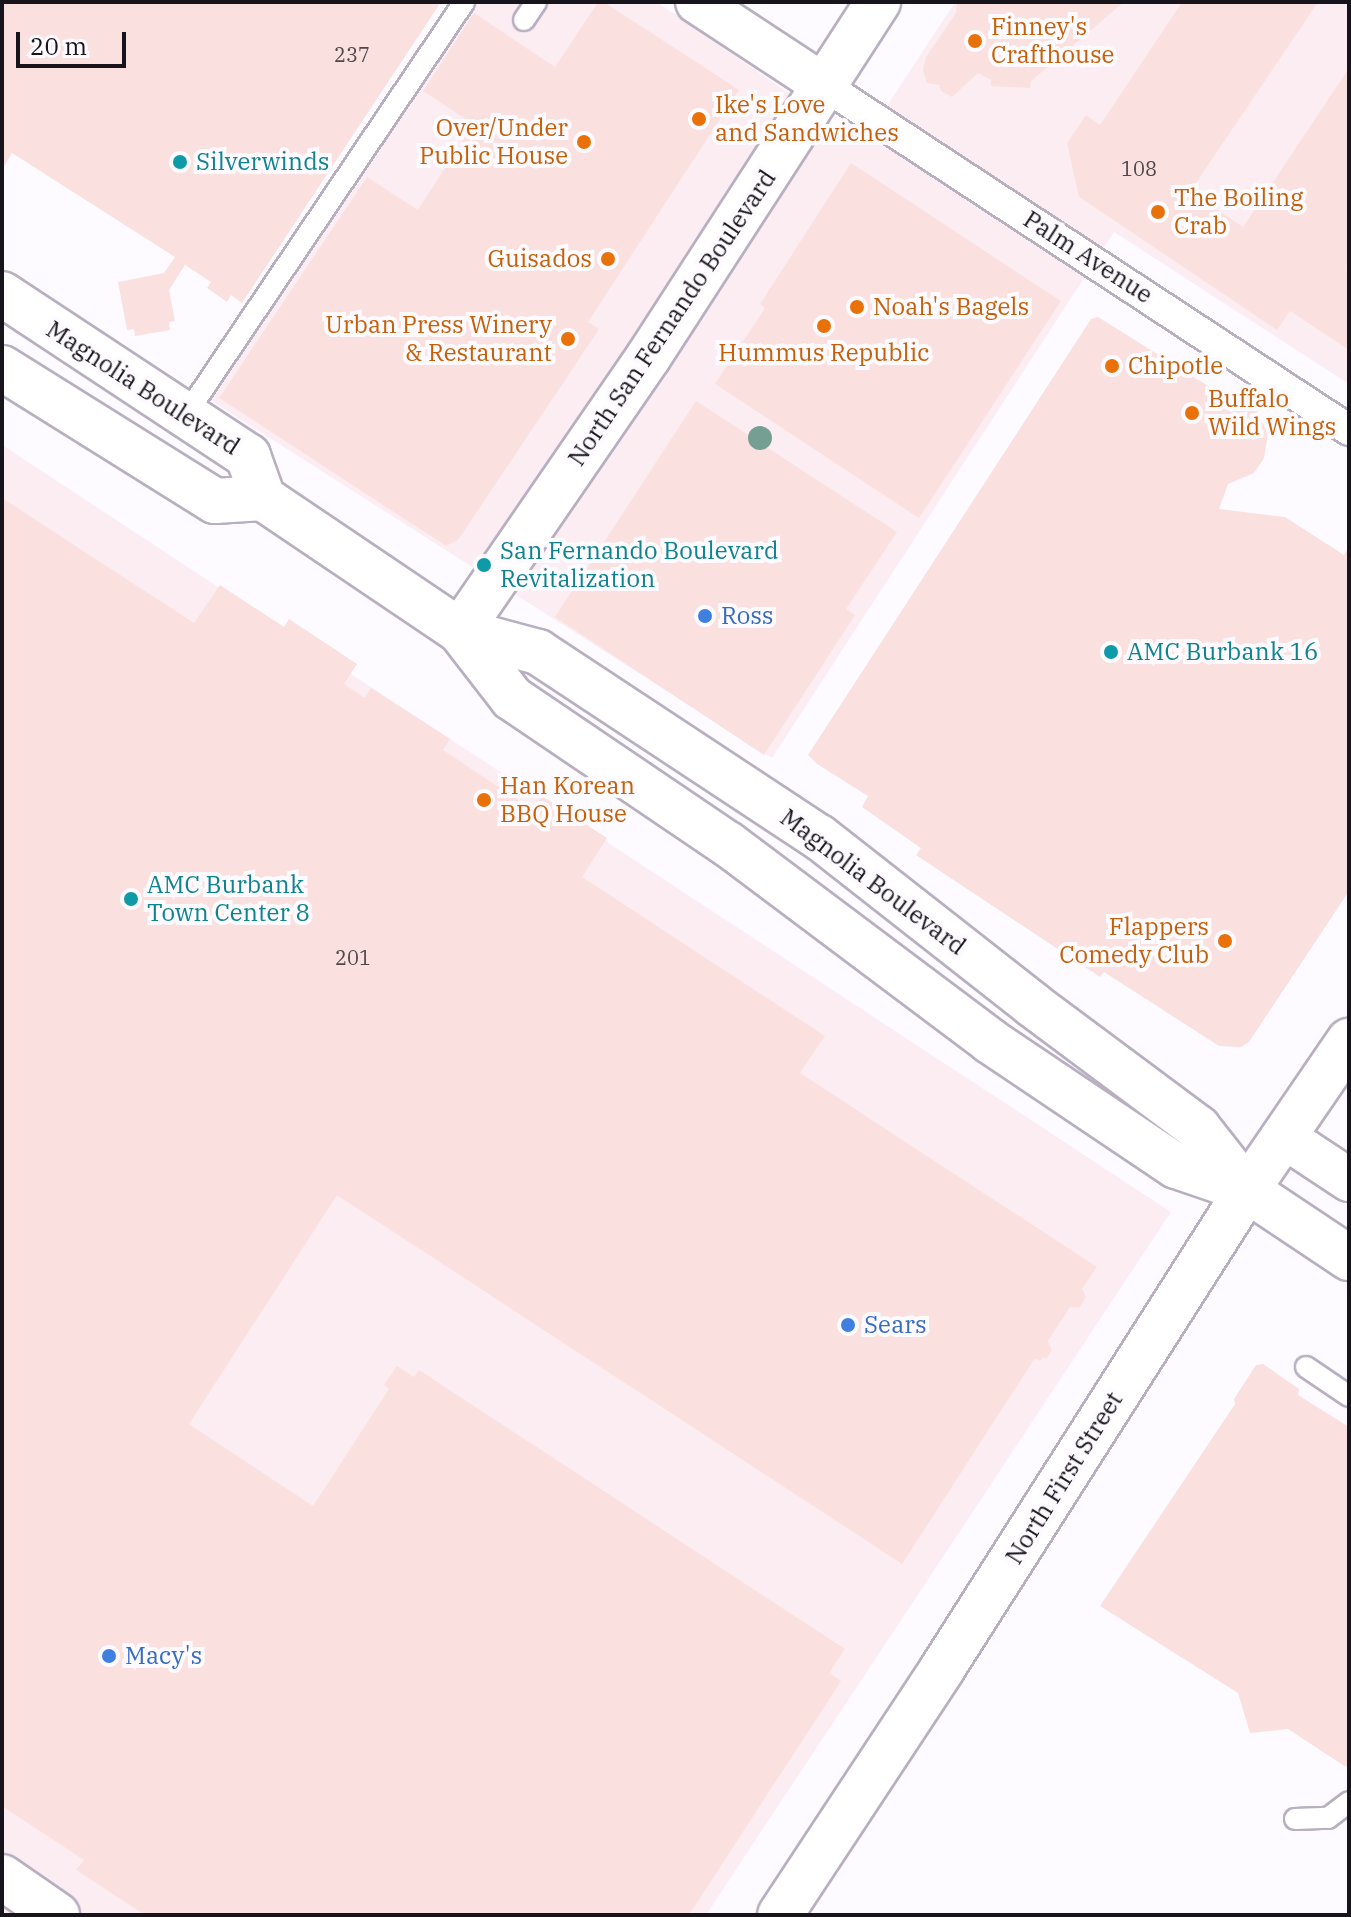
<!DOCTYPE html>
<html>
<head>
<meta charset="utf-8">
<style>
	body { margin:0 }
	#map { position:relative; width:1351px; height:1917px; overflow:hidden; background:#fdfbff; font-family:"IBM Plex Serif",serif }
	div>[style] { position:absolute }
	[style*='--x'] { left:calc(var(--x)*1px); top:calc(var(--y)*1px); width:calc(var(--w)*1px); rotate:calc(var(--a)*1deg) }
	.commercial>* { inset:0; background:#fcedf2 }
	.building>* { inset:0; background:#fae1df }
	.roads { filter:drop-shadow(2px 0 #b8afc1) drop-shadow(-2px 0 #b8afc1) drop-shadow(0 2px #b8afc1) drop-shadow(0 -2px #b8afc1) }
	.service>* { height:20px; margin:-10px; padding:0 10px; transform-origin:10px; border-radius:10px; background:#fff }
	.pedestrian>* { height:30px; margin:-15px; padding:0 15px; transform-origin:15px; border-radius:15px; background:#fff }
	.minor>* { height:42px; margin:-21px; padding:0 21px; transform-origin:21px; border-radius:21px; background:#fff }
	.secondary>* { height:44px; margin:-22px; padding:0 22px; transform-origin:22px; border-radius:22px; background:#fff }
	.primary>* { height:44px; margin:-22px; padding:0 22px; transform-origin:22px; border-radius:22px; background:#fff }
	.trees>* { width:24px; height:24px; margin:-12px; border-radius:50%; background:#769f93 }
	.dots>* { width:22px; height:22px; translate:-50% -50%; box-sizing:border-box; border:4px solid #fdfbff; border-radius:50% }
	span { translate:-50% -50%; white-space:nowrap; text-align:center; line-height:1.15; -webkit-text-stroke:8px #fdfbff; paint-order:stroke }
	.number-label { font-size:20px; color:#50474c }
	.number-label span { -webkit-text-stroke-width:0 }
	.food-label { font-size:24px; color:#c56008 }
	.left { translate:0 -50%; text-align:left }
	.right { translate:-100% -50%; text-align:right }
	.culture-label { font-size:24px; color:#0d838f }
	.street-label { font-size:24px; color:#18141b }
	.shop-label { font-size:24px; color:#366cbe }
	.frame { position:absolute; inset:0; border:4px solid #18141b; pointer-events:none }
	.scale { position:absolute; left:16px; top:32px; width:110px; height:36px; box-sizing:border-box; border:4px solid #18141b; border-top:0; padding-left:10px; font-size:24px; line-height:28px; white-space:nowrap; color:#18141b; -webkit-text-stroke:6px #fdfbff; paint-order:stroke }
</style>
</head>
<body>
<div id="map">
	<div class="commercial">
		<i style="clip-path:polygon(471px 2px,657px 2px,862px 144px,955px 2px,1349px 2px,1349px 384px,1114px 232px,772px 758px,210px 400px)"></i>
		<i style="clip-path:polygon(2px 445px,1171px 1212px,706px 1915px,2px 1915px)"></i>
	</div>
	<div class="building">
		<i style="clip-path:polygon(2px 2px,441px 2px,242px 303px,231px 295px,227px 302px,207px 288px,211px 282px,185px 265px,169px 290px,175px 321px,169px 322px,170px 330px,135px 336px,134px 329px,127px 330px,118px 282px,164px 273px,175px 257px,12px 153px,2px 170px)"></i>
		<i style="clip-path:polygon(598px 2px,604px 2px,739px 90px,588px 322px,599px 329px,458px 540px,446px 546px,219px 398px,367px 177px,418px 210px,473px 124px,423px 91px,474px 13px,555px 67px)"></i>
		<i style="clip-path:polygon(957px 2px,1124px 2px,1031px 81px,1030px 88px,991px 86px,991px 80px,978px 73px,952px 97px,941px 91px,939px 85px,927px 83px,923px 70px,926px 57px,956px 13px)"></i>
		<i style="clip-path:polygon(1182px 2px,1318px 2px,1190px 192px,1243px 227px,1349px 68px,1349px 266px,1346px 271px,1349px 273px,1349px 350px,1290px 311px,1277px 330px,1079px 197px,1067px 143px,1086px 115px,1100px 125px)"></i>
		<i style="clip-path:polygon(851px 163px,1061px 301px,919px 518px,715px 384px,765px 308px,760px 304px)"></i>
		<i style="clip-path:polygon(1098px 317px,1221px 394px,1235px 396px,1257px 410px,1268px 435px,1264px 458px,1254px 473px,1228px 484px,1219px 509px,1285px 517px,1344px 555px,1349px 547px,1349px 891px,1249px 1042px,1241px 1047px,1219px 1046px,1104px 972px,1100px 977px,916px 855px,921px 848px,862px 807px,868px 796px,817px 764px,808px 755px,1091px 319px)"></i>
		<i style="clip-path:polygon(696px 401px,897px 532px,846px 609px,855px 615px,764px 755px,555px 617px)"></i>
		<i style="clip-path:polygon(2px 498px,194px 623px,220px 585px,284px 627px,289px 619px,357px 664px,344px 684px,365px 698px,371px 688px,450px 739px,443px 750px,533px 810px,542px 796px,607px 838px,582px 877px,825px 1036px,800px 1073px,1097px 1267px,1082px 1289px,1086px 1297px,1079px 1308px,1070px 1307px,1048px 1341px,1052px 1350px,1046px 1359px,1043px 1357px,1040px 1361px,1035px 1358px,902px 1564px,337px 1195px,189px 1424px,313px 1506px,389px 1389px,384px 1385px,397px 1366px,414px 1377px,419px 1370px,845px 1649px,829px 1673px,841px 1681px,689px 1915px,145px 1915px,76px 1870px,84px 1860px,2px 1806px)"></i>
		<i style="clip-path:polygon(1263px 1364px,1299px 1389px,1298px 1395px,1349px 1427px,1349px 1761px,1346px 1767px,1288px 1729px,1250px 1733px,1238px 1693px,1100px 1606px,1235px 1404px,1234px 1399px,1256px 1365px)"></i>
	</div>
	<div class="roads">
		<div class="service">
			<i style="--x:524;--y:20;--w:22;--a:-56"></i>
			<i style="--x:185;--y:416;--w:499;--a:-56"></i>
			<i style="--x:1306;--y:1367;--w:52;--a:34"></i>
			<i style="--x:1295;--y:1819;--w:33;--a:-2"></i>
			<i style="--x:1328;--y:1818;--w:26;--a:-37"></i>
		</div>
		<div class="pedestrian">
			<i style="--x:825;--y:86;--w:627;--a:33.28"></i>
		</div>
		<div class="minor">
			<i style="--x:697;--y:2;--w:153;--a:33.3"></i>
			<i style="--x:1284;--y:1137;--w:78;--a:33.5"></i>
		</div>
		<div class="secondary">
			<i style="--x:2;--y:294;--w:295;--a:33.4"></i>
			<i style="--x:248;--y:456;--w:45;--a:70.3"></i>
			<i style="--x:263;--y:498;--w:238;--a:34"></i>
			<i style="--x:2;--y:368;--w:251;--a:32"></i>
			<i style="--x:215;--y:501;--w:48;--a:-3.6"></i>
			<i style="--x:1247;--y:1190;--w:123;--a:33.7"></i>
		</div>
		<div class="primary">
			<i style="--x:460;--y:631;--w:81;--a:15.1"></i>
			<i style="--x:538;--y:652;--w:336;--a:33.4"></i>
			<i style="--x:819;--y:837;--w:272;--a:38.1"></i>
			<i style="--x:1033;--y:1005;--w:206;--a:36.7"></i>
			<i style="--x:1198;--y:1128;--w:79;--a:51.7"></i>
			<i style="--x:460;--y:631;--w:85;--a:52.2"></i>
			<i style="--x:512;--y:698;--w:261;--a:34.1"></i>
			<i style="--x:728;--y:844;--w:328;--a:36.9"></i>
			<i style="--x:990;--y:1041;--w:224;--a:33.9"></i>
			<i style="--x:1176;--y:1166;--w:75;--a:18.7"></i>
			<i style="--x:460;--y:631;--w:334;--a:-55.5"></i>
			<i style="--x:649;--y:356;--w:422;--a:-57.1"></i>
			<i style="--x:2;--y:1877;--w:67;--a:34.6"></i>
			<i style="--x:780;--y:1915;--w:295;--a:-56.6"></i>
			<i style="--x:942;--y:1669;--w:568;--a:-57.51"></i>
			<i style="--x:1247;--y:1190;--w:181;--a:-55.6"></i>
		</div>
	</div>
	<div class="trees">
		<i style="left:760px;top:438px"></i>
	</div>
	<div class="dots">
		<i style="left:975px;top:41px;background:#e8710a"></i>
		<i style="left:699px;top:119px;background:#e8710a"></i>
		<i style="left:584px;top:142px;background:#e8710a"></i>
		<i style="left:180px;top:162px;background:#0f9aa8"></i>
		<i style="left:1158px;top:212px;background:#e8710a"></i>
		<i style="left:608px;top:259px;background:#e8710a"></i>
		<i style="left:857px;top:307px;background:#e8710a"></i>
		<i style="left:824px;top:326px;background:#e8710a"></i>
		<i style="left:568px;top:339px;background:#e8710a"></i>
		<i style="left:1112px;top:366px;background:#e8710a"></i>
		<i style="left:1192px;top:413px;background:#e8710a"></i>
		<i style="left:484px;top:565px;background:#0f9aa8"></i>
		<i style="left:705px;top:616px;background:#3f7fe0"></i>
		<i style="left:1111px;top:652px;background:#0f9aa8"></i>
		<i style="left:484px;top:800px;background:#e8710a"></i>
		<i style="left:131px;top:899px;background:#0f9aa8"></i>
		<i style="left:1225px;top:941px;background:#e8710a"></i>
		<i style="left:848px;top:1325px;background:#3f7fe0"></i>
		<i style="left:109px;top:1656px;background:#3f7fe0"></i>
	</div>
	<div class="number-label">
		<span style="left:352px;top:54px">237</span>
		<span style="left:1139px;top:168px">108</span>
		<span style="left:353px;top:957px">201</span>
	</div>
	<div class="food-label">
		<span class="left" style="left:991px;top:41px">Finney's<br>Crafthouse</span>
		<span class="left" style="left:715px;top:119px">Ike's Love<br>and Sandwiches</span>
		<span class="right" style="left:568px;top:142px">Over/Under<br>Public House</span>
		<span class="left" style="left:1174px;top:212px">The Boiling<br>Crab</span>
		<span class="right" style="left:592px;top:259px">Guisados</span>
		<span class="left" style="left:873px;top:307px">Noah's Bagels</span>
		<span class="right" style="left:552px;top:339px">Urban Press Winery<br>&amp; Restaurant</span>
		<span style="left:824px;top:353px">Hummus Republic</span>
		<span class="left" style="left:1128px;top:366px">Chipotle</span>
		<span class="left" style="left:1208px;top:413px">Buffalo<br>Wild Wings</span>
		<span class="left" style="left:500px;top:800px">Han Korean<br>BBQ House</span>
		<span class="right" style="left:1209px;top:941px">Flappers<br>Comedy Club</span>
	</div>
	<div class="culture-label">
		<span class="left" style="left:196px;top:162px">Silverwinds</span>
		<span class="left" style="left:500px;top:565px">San Fernando Boulevard<br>Revitalization</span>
		<span class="left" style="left:1127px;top:652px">AMC Burbank 16</span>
		<span class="left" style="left:147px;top:899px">AMC Burbank<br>Town Center 8</span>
	</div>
	<div class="street-label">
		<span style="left:1088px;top:257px;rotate:33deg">Palm Avenue</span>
		<span style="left:672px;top:318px;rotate:-56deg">North San Fernando Boulevard</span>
		<span style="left:143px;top:388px;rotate:33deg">Magnolia Boulevard</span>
		<span style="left:873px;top:882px;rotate:37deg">Magnolia Boulevard</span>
		<span style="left:1064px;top:1478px;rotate:-58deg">North First Street</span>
	</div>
	<div class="shop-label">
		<span class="left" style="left:721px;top:616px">Ross</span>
		<span class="left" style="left:864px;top:1325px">Sears</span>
		<span class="left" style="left:125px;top:1656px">Macy's</span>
	</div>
	<div class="frame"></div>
	<div class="scale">20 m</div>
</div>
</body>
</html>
